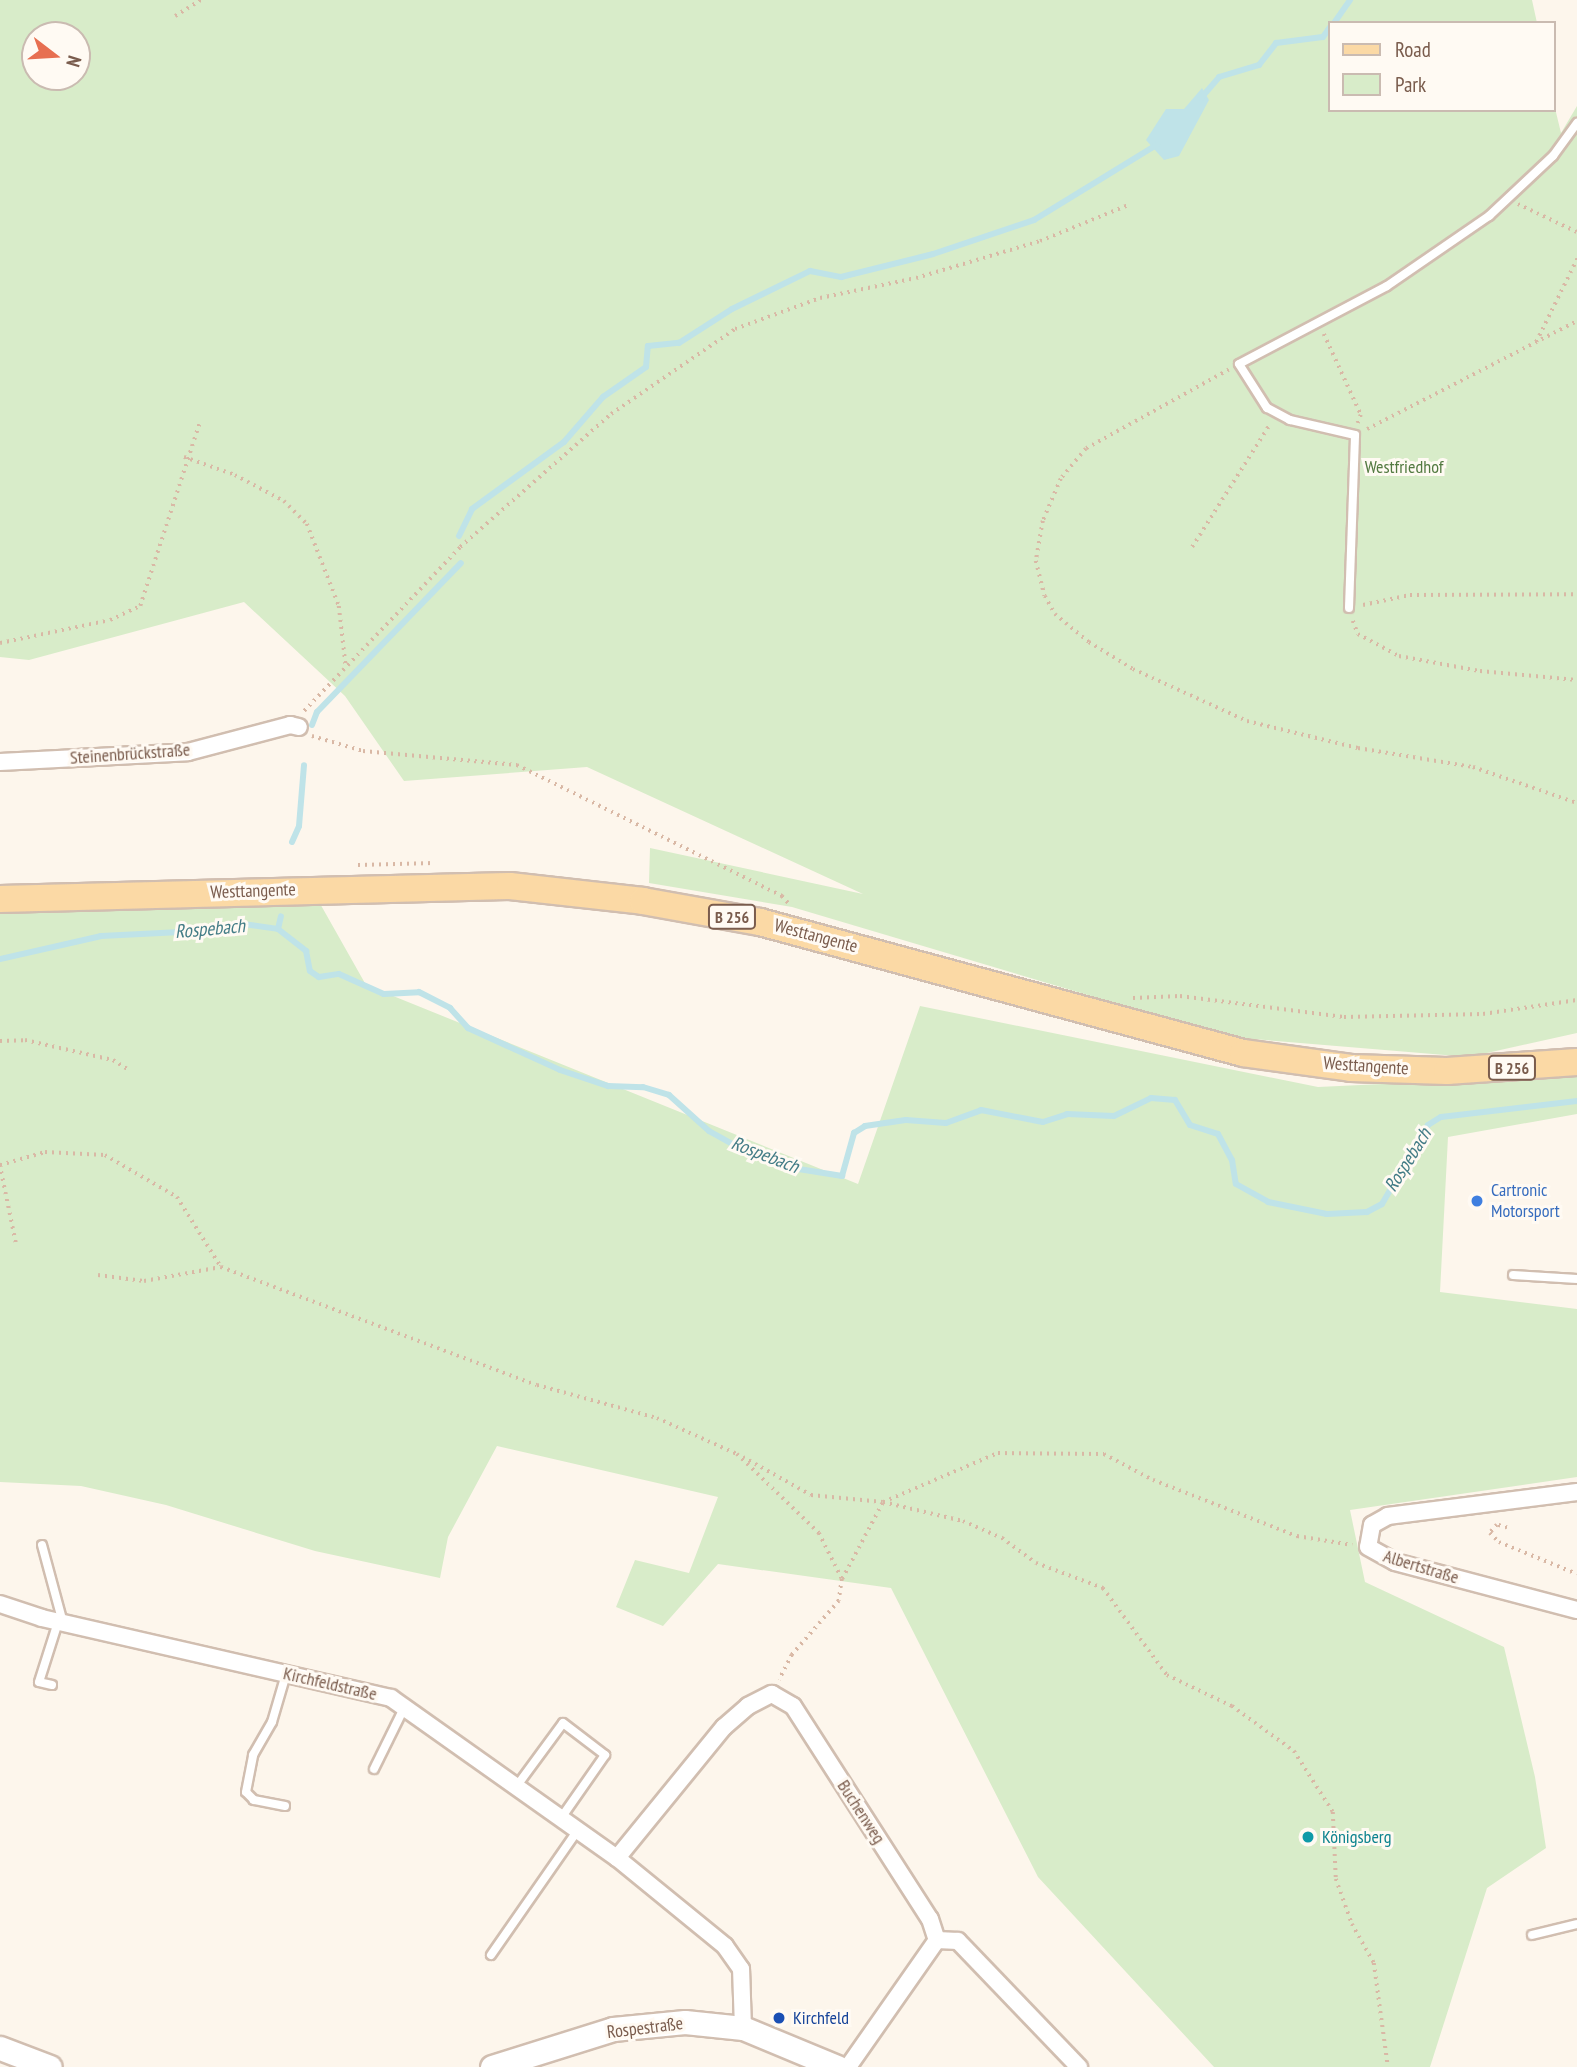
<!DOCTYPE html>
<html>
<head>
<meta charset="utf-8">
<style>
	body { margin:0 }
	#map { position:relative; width:1577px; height:2067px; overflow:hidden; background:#fdf6ec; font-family:"PT Sans Narrow",sans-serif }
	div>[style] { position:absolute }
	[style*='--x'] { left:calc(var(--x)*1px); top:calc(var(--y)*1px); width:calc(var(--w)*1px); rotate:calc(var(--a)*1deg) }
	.green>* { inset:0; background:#d8ecc9 }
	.water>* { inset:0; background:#bfe3e8 }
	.stream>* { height:6px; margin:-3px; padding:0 3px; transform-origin:3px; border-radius:3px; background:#bfe3e8 }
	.path>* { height:3.5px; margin-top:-1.75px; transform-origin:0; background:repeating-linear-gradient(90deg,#d9b8a5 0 2px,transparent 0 7px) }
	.roads { filter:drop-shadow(2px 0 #d1beb0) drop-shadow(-2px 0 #d1beb0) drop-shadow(0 2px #d1beb0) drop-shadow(0 -2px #d1beb0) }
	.lane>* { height:8px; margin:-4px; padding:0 4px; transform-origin:4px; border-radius:4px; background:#fff }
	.street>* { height:16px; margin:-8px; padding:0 8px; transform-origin:8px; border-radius:8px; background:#fff }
	.secondary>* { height:23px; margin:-11.5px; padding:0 11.5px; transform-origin:11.5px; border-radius:11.5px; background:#fff }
	.primary>* { height:26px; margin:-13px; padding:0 13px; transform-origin:13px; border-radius:13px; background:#fbd9a5 }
	.dots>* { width:19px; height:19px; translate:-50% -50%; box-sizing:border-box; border:4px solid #fffaf3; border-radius:50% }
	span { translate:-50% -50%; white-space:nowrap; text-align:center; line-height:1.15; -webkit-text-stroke:6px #fffaf3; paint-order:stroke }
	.shield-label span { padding:2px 5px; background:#fffaf3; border:2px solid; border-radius:5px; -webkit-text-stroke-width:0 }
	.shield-label { font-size:16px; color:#7a5c4d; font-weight:700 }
	.park-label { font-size:18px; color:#537a41 }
	.street-label { font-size:18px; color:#7a5c4d }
	.shop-label { font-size:18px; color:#366cbe }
	.left { translate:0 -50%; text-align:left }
	.culture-label { font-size:18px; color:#0d838f }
	.transit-label { font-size:18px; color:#164399 }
	.water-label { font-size:19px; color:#437c86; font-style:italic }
	.legend { position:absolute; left:1328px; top:21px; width:228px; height:91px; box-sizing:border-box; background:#fffaf3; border:2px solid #cabbb1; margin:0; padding:9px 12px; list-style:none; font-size:21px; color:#7a5c4d }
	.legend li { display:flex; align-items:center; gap:14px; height:35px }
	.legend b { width:35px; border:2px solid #cabbb1 }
	.north { position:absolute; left:21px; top:21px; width:70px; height:70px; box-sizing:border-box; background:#fffaf3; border:2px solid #cabbb1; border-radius:50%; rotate:107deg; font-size:19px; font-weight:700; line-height:28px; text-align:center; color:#7a5c4d }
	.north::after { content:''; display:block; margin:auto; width:24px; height:32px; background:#e76f51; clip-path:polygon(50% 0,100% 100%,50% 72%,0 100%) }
</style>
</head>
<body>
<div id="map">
	<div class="green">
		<i style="clip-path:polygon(evenodd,0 0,1532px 0,1537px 23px,1330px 23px,1330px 110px,1554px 110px,1554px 104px,1561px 133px,1577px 106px,1577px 1033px,1469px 1057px,1229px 1037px,792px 907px,649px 883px,650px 848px,863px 894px,587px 767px,404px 781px,345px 696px,244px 602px,29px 660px,0 657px,0 0,35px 35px,77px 35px,77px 77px,35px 77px,35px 35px)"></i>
		<i style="clip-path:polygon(318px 900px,366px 985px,858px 1184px,920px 1006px,1318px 1087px,1577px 1075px,1577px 1114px,1448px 1137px,1440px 1292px,1577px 1309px,1577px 1477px,1350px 1510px,1365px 1582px,1504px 1647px,1535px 1777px,1546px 1848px,1487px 1888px,1430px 2067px,1214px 2067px,1038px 1877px,891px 1588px,718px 1564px,663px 1626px,616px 1607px,635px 1560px,689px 1573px,718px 1497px,497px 1446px,448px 1537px,440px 1578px,315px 1551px,166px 1505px,81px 1486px,0 1482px,0 905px)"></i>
	</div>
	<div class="water">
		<i style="clip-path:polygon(1202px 88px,1209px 100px,1179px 156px,1164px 160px,1146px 140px,1166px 109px,1184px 109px)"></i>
	</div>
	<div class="stream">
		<i style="--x:1334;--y:23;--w:28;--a:-55"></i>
		<i style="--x:1201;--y:98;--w:28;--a:-49"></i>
		<i style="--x:1219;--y:77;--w:42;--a:-16.7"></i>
		<i style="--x:1259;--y:65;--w:28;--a:-52"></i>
		<i style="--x:1276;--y:43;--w:47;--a:-7.3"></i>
		<i style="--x:1323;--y:37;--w:12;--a:-55"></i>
		<i style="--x:459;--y:536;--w:30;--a:-64"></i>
		<i style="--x:472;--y:509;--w:114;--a:-36.1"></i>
		<i style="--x:564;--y:442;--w:60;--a:-49.1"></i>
		<i style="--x:603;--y:397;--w:52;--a:-34.9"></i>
		<i style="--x:646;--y:367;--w:21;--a:-85"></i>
		<i style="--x:648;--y:346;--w:31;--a:-6"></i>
		<i style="--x:679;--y:343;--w:63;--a:-32.7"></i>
		<i style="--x:732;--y:309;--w:87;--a:-26"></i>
		<i style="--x:810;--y:271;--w:32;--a:11"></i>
		<i style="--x:841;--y:277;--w:95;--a:-14"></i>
		<i style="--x:933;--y:254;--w:107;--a:-18.6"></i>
		<i style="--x:1034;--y:220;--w:145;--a:-31.5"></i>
		<i style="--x:312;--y:725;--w:14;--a:-69"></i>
		<i style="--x:317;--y:712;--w:207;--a:-46"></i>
		<i style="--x:292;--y:842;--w:17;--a:-66"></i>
		<i style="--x:299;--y:826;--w:61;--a:-85.3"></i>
		<i style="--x:278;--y:929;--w:13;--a:-77"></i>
		<i style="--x:0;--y:959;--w:104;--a:-12.8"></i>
		<i style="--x:101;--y:936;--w:100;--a:-2.9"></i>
		<i style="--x:201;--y:931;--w:43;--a:-9.5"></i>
		<i style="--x:243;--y:924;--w:35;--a:8"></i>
		<i style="--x:278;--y:929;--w:36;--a:38"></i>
		<i style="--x:306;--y:951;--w:20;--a:79"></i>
		<i style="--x:310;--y:971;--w:11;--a:34"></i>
		<i style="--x:319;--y:977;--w:20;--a:-9"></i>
		<i style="--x:339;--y:974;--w:49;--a:24"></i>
		<i style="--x:384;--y:994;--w:35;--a:-3"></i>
		<i style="--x:419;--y:992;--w:35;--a:27"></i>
		<i style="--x:450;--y:1008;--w:27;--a:48"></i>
		<i style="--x:468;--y:1028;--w:101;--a:24.5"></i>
		<i style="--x:560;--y:1070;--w:51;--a:18.4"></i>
		<i style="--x:608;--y:1086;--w:35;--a:2"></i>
		<i style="--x:643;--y:1087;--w:27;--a:17"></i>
		<i style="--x:669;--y:1095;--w:54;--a:42"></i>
		<i style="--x:709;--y:1131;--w:29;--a:29"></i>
		<i style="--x:734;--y:1145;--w:56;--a:22.9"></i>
		<i style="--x:786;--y:1167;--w:57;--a:9.1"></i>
		<i style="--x:842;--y:1176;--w:45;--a:-74.4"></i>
		<i style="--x:854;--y:1133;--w:13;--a:-32"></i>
		<i style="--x:865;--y:1126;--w:41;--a:-8.3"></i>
		<i style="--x:906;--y:1120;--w:40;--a:4.3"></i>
		<i style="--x:946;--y:1123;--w:37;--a:-20"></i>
		<i style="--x:981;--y:1110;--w:63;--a:11"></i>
		<i style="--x:1043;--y:1122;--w:25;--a:-18"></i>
		<i style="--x:1067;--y:1114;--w:47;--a:2.4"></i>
		<i style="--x:1114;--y:1116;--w:41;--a:-25.9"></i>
		<i style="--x:1151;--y:1098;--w:24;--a:5"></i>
		<i style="--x:1175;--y:1100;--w:29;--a:59"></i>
		<i style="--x:1190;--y:1125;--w:29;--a:18"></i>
		<i style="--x:1218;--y:1134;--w:30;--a:62"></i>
		<i style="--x:1232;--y:1160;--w:24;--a:81"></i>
		<i style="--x:1236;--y:1184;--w:37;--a:29"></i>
		<i style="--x:1268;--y:1202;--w:60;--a:11.5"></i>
		<i style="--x:1327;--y:1214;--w:40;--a:-2.9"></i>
		<i style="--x:1367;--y:1212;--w:17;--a:-28"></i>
		<i style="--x:1382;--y:1204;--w:91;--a:-59.8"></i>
		<i style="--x:1428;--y:1125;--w:15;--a:-32"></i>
		<i style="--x:1441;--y:1117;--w:137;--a:-6.7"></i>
	</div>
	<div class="path">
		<i style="--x:175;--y:16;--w:31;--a:-32"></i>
		<i style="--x:1518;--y:204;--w:65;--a:25.4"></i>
		<i style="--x:1324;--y:334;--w:89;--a:65.4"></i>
		<i style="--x:1361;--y:415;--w:9;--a:111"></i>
		<i style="--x:1536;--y:342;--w:93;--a:-63.7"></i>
		<i style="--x:1229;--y:370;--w:163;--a:151.1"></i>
		<i style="--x:1086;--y:449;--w:39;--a:130"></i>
		<i style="--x:1061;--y:479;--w:46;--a:113.2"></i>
		<i style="--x:1043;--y:521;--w:41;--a:99.9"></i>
		<i style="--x:1036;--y:561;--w:36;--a:76"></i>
		<i style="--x:1045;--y:596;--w:21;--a:61"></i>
		<i style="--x:1055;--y:614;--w:44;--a:39.5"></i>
		<i style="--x:1089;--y:642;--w:52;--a:31.5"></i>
		<i style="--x:1133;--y:669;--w:125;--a:24.5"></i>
		<i style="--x:1247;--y:721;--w:114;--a:13.7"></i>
		<i style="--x:1358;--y:748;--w:117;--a:9.4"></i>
		<i style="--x:1473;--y:767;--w:110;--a:19.1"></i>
		<i style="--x:1367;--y:429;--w:236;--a:-27.2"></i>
		<i style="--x:184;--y:457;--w:54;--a:19.4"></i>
		<i style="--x:235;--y:475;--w:55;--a:28"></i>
		<i style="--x:284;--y:501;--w:33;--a:45"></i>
		<i style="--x:307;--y:524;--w:88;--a:68.7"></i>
		<i style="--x:339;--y:606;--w:61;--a:83.5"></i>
		<i style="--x:1192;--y:547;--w:146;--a:-57.6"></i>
		<i style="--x:1363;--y:605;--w:48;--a:-12"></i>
		<i style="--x:1410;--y:595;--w:167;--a:-0.3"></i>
		<i style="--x:1353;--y:621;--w:14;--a:69"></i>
		<i style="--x:1358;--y:634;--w:47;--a:28.2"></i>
		<i style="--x:1399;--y:656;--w:82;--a:10.5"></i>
		<i style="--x:1480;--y:671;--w:97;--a:5.3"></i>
		<i style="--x:0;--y:643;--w:112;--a:-11.8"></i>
		<i style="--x:110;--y:620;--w:33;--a:-25"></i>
		<i style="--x:140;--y:606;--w:191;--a:-72"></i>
		<i style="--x:304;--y:711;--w:226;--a:-46.4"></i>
		<i style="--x:460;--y:547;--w:201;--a:-41.4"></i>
		<i style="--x:611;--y:414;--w:150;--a:-34.4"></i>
		<i style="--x:735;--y:329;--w:90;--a:-20"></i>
		<i style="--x:820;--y:298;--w:98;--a:-11.8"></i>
		<i style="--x:916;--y:278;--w:129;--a:-16.6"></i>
		<i style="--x:1040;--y:241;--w:95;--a:-22.2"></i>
		<i style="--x:312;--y:736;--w:53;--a:16.4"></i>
		<i style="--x:363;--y:751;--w:155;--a:5.2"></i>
		<i style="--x:517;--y:765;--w:296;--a:26.3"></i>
		<i style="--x:782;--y:896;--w:13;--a:48"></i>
		<i style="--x:358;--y:865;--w:76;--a:-1.5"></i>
		<i style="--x:1133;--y:998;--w:47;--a:-2.4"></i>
		<i style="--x:1180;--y:996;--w:165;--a:7.3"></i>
		<i style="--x:1344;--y:1017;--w:139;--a:-1.2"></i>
		<i style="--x:1483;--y:1014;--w:95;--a:-8.5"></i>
		<i style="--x:0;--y:1041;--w:25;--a:-2"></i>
		<i style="--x:25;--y:1040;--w:90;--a:12.8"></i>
		<i style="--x:113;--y:1060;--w:19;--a:32"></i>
		<i style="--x:0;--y:1165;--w:47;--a:-16.1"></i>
		<i style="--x:45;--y:1152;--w:60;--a:2.9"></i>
		<i style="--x:105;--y:1155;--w:83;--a:30.3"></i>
		<i style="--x:177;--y:1197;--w:83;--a:57.8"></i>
		<i style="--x:0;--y:1165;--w:80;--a:78.4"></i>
		<i style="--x:98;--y:1275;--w:46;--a:7.4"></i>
		<i style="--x:144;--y:1281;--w:78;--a:-10.3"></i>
		<i style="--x:221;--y:1267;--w:337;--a:20.5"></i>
		<i style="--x:537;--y:1385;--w:124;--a:15.4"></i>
		<i style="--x:657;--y:1418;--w:88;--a:24.2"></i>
		<i style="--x:737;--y:1454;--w:114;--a:43.9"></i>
		<i style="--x:819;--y:1533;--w:51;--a:63.4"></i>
		<i style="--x:842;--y:1579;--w:22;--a:98"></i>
		<i style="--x:839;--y:1601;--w:72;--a:131"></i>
		<i style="--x:792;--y:1655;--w:28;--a:117"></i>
		<i style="--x:743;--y:1457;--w:78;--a:29.2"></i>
		<i style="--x:811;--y:1495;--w:72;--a:5.6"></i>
		<i style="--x:883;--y:1502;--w:125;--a:-23.1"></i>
		<i style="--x:998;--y:1453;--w:106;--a:0.5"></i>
		<i style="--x:1104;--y:1454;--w:55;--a:28"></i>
		<i style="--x:1153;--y:1480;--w:155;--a:21.3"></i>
		<i style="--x:1297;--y:1536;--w:56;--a:9.3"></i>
		<i style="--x:1507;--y:1528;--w:10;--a:-163"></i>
		<i style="--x:1497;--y:1525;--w:11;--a:131"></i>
		<i style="--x:1490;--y:1533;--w:13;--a:45"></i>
		<i style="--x:1499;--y:1542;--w:84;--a:22.3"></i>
		<i style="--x:842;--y:1579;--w:87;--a:-62"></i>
		<i style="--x:883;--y:1502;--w:82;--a:13.4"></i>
		<i style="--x:963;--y:1521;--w:43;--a:23.6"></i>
		<i style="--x:1002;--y:1538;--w:42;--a:36.3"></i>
		<i style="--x:1036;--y:1563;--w:72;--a:20.5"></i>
		<i style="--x:1103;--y:1588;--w:108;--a:53.7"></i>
		<i style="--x:1167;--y:1675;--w:72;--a:25.5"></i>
		<i style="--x:1232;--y:1706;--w:77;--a:36"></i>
		<i style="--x:1294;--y:1751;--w:72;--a:57.4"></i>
		<i style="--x:1333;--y:1812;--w:67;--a:87.4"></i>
		<i style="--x:1336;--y:1879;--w:48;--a:70.4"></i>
		<i style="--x:1352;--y:1924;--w:45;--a:60.6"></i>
		<i style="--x:1374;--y:1963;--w:105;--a:82.3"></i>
	</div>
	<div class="roads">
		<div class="lane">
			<i style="--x:1349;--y:608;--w:173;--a:-88"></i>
			<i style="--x:1355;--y:435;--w:67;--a:-167"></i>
			<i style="--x:1290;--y:420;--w:26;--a:-152"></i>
			<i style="--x:1267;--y:408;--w:52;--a:-122.5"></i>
			<i style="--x:1239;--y:364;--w:167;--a:-27.8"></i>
			<i style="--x:1387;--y:286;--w:124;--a:-34.5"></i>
			<i style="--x:1489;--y:216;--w:88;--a:-43.2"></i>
			<i style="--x:1553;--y:156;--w:41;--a:-54"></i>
			<i style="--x:1513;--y:1275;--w:64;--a:3.6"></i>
			<i style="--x:42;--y:1545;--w:81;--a:74.9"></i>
			<i style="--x:52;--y:1685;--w:13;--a:-167"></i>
			<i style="--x:39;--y:1682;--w:63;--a:-72.4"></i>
			<i style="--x:374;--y:1769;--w:68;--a:-63.8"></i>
			<i style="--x:516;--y:1787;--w:79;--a:-53.7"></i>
			<i style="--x:563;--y:1723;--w:53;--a:37.3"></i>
			<i style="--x:605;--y:1755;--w:77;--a:124.9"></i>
			<i style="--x:285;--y:1806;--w:32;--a:-169"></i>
			<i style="--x:254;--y:1800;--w:11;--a:-135"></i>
			<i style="--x:246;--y:1792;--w:38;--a:-79"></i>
			<i style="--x:253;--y:1755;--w:38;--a:-60"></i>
			<i style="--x:272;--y:1722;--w:50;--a:-73.7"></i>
			<i style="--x:1532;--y:1935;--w:46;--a:-13.7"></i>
			<i style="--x:491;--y:1955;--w:152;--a:-55.2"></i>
		</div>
		<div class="street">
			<i style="--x:0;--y:762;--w:188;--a:-3"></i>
			<i style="--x:188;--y:752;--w:106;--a:-14.8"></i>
			<i style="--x:290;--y:725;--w:9;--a:13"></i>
			<i style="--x:1577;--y:1492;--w:191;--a:172.8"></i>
			<i style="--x:1388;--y:1516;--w:18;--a:151"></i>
			<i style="--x:1372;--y:1525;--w:22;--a:100"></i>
			<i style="--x:1368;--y:1547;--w:31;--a:29"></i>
			<i style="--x:1395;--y:1562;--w:188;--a:14.8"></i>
			<i style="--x:0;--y:1604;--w:44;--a:18.4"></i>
			<i style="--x:42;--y:1618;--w:358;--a:12.9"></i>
			<i style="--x:391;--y:1698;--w:277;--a:35.3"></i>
			<i style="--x:743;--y:2028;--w:59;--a:-91.9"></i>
			<i style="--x:741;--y:1969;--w:28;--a:-125"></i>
			<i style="--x:725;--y:1946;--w:139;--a:-140.8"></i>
			<i style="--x:617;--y:1858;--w:169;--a:-50.8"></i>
			<i style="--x:724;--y:1727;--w:32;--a:-41"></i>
			<i style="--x:748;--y:1706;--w:27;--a:-27"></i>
			<i style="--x:772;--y:1694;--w:24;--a:30"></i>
			<i style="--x:793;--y:1706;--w:253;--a:57.3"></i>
			<i style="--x:930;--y:1919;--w:22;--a:72"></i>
			<i style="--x:848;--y:2067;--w:155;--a:-55"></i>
			<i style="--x:937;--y:1940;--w:21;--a:3"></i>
			<i style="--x:958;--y:1941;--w:175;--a:46.2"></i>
		</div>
		<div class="secondary">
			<i style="--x:0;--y:2048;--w:53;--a:20.8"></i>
			<i style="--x:492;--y:2067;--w:127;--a:-17.4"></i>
			<i style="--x:613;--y:2029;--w:72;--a:-5.6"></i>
			<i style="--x:685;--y:2022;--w:58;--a:5.9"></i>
			<i style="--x:743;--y:2028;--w:102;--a:22.5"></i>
		</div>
		<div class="primary">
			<i style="--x:0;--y:899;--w:510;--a:-1.46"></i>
			<i style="--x:510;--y:886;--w:134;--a:6.4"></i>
			<i style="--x:643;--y:901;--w:119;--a:10.2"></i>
			<i style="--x:760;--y:922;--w:500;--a:15.17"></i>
			<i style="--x:1243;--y:1053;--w:109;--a:7.9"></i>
			<i style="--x:1351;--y:1068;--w:96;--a:1.8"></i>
			<i style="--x:1447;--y:1071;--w:130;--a:-4"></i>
		</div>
	</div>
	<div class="dots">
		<i style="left:1477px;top:1201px;background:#3f7fe0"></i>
		<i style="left:1308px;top:1837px;background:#0f9aa8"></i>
		<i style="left:779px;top:2018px;background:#1a4fb4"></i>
	</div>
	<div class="shield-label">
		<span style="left:732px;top:917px">B 256</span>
		<span style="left:1512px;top:1068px">B 256</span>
	</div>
	<div class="park-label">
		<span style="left:1404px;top:467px">Westfriedhof</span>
	</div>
	<div class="street-label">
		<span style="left:130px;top:754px;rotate:-4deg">Steinenbrückstraße</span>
		<span style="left:253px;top:891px;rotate:-2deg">Westtangente</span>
		<span style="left:816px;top:936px;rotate:15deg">Westtangente</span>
		<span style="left:1366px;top:1066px;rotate:4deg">Westtangente</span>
		<span style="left:1421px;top:1567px;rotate:17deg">Albertstraße</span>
		<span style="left:330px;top:1684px;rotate:13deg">Kirchfeldstraße</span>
		<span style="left:861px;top:1812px;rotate:57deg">Buchenweg</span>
		<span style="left:645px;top:2028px;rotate:-7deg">Rospestraße</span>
	</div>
	<div class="shop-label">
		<span class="left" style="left:1491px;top:1201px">Cartronic<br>Motorsport</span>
	</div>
	<div class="culture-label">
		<span class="left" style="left:1322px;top:1837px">Königsberg</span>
	</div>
	<div class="transit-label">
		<span class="left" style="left:793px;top:2018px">Kirchfeld</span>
	</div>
	<div class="water-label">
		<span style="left:210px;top:929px;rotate:-5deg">Rospebach</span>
		<span style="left:765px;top:1155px;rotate:21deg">Rospebach</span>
		<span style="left:1408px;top:1160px;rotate:-58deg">Rospebach</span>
	</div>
	<ul class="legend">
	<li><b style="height:9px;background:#fbd9a5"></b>Road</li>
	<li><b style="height:19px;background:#d8ecc9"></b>Park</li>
	</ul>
	<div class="north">N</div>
</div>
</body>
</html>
